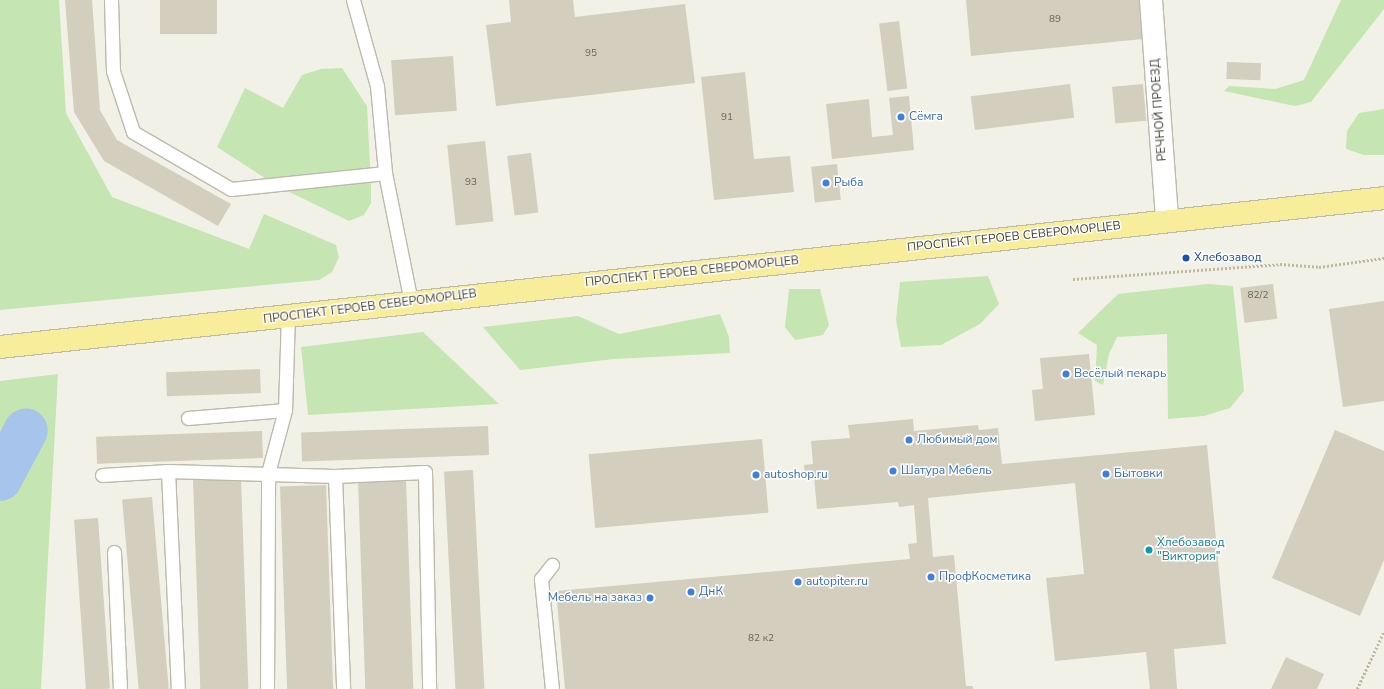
<!DOCTYPE html>
<html>
<head>
<meta charset="utf-8">
<style>
	body { margin:0 }
	#map { position:relative; width:1384px; height:689px; overflow:hidden; background:#f2f1e7; font-family:"Nunito Sans",sans-serif }
	div>[style] { position:absolute }
	[style*='--x'] { left:calc(var(--x)*1px); top:calc(var(--y)*1px); width:calc(var(--w)*1px); rotate:calc(var(--a)*1deg) }
	.green>* { inset:0; background:#c5e5b2 }
	.river>* { height:44px; margin:-22px; padding:0 22px; transform-origin:22px; border-radius:22px; background:#a7c4ec }
	.building>* { inset:0; background:#d3cebd; transform-origin:0 0 }
	.path>* { height:2.5px; margin-top:-1.25px; transform-origin:0; background:repeating-linear-gradient(90deg,#beb89c 0 2px,transparent 0 4px) }
	.roads { filter:drop-shadow(1px 0 #bdbaaa) drop-shadow(-1px 0 #bdbaaa) drop-shadow(0 1px #bdbaaa) drop-shadow(0 -1px #bdbaaa) }
	.lane>* { height:13px; margin:-6.5px; padding:0 6.5px; transform-origin:6.5px; border-radius:6.5px; background:#fff }
	.street>* { height:22px; margin:-11px; padding:0 11px; transform-origin:11px; border-radius:11px; background:#fff }
	.primary>* { height:22px; margin:-11px; padding:0 11px; transform-origin:11px; border-radius:11px; background:#f8ed9a }
	.dots>* { width:11px; height:11px; translate:-50% -50%; box-sizing:border-box; border:2px solid #fff; border-radius:50% }
	span { translate:-50% -50%; white-space:nowrap; text-align:center; line-height:1.15; -webkit-text-stroke:3px #fff; paint-order:stroke }
	.number-label { font-size:10px; color:#686558 }
	.number-label span { -webkit-text-stroke-width:0 }
	.street-label { font-size:12px; color:#454236 }
	.shop-label { font-size:12px; color:#366cbe }
	.left { translate:0 -50%; text-align:left }
	.right { translate:-100% -50%; text-align:right }
	.transit-label { font-size:12px; color:#164399 }
	.culture-label { font-size:12px; color:#0d838f }
</style>
</head>
<body>
<div id="map">
	<div class="green">
		<i style="clip-path:polygon(0 0,59px 0,66px 113px,112px 197px,249px 249px,264px 214px,336px 245px,339px 257px,332px 272px,319px 280px,0 310px)"></i>
		<i style="clip-path:polygon(1341px 0,1384px 0,1384px 9px,1311px 102px,1295px 106px,1224px 91px,1229px 86px,1275px 89px,1304px 80px)"></i>
		<i style="clip-path:polygon(342px 68px,367px 106px,371px 183px,371px 203px,364px 215px,349px 221px,277px 186px,217px 147px,245px 88px,283px 108px,302px 75px,321px 69px)"></i>
		<i style="clip-path:polygon(1384px 109px,1384px 155px,1364px 155px,1346px 149px,1347px 131px,1359px 113px)"></i>
		<i style="clip-path:polygon(988px 276px,999px 304px,980px 324px,941px 345px,901px 347px,896px 320px,900px 282px)"></i>
		<i style="clip-path:polygon(1208px 284px,1233px 286px,1244px 391px,1230px 408px,1204px 416px,1168px 419px,1167px 334px,1117px 337px,1109px 354px,1103px 385px,1095px 381px,1097px 345px,1078px 333px,1118px 294px)"></i>
		<i style="clip-path:polygon(789px 289px,820px 289px,829px 325px,823px 335px,795px 340px,785px 327px)"></i>
		<i style="clip-path:polygon(720px 314px,729px 337px,730px 353px,614px 359px,520px 370px,483px 327px,578px 316px,619px 334px)"></i>
		<i style="clip-path:polygon(423px 332px,499px 404px,308px 415px,301px 347px)"></i>
		<i style="clip-path:polygon(58px 374px,41px 689px,0 689px,0 381px)"></i>
	</div>
	<div class="river">
		<i style="--x:0;--y:479;--w:55;--a:-62"></i>
	</div>
	<div class="building">
		<i style="clip-path:polygon(65px 0,92px 0,100px 110px,117px 140px,231px 204px,218px 226px,104px 161px,74px 112px)"></i>
		<i style="left:160px;top:0;width:57px;height:34px"></i>
		<i style="clip-path:polygon(509px 0,573px 0,575px 17px,685px 4px,695px 83px,496px 106px,486px 25px,511px 22px)"></i>
		<i style="clip-path:polygon(966px 0,1139px 0,1143px 39px,971px 56px)"></i>
		<i style="left:899px;top:21px;width:68px;height:20px;rotate:83deg"></i>
		<i style="left:453px;top:56px;width:55px;height:62px;rotate:86deg"></i>
		<i style="left:1227px;top:62px;width:34px;height:17px;rotate:2deg"></i>
		<i style="clip-path:polygon(745px 72px,754px 159px,790px 156px,794px 192px,714px 200px,701px 77px)"></i>
		<i style="left:1070px;top:84px;width:34px;height:100px;rotate:83deg"></i>
		<i style="left:1143px;top:84px;width:37px;height:31px;rotate:85deg"></i>
		<i style="clip-path:polygon(909px 96px,914px 150px,832px 159px,826px 104px,869px 99px,872px 137px,893px 135px,889px 98px)"></i>
		<i style="left:485px;top:141px;width:81px;height:38px;rotate:84deg"></i>
		<i style="left:531px;top:153px;width:60px;height:24px;rotate:83deg"></i>
		<i style="left:837px;top:164px;width:36px;height:26px;rotate:84deg"></i>
		<i style="left:1273px;top:284px;width:35px;height:33px;rotate:83deg"></i>
		<i style="clip-path:polygon(1384px 301px,1384px 401px,1343px 407px,1329px 309px)"></i>
		<i style="clip-path:polygon(1089px 354px,1095px 415px,1035px 421px,1032px 390px,1043px 389px,1040px 358px)"></i>
		<i style="left:260px;top:369px;width:24px;height:94px;rotate:88deg"></i>
		<i style="clip-path:polygon(913px 419px,914px 431px,978px 425px,979px 430px,998px 428px,1002px 464px,1207px 445px,1226px 644px,1174px 649px,1177px 689px,1150px 689px,1146px 652px,1055px 661px,1046px 578px,1084px 574px,1075px 483px,928px 498px,933px 557px,954px 555px,966px 686px,973px 686px,973px 689px,565px 689px,556px 591px,910px 559px,908px 544px,917px 543px,914px 505px,899px 507px,898px 502px,817px 509px,814px 477px,805px 477px,804px 465px,813px 464px,811px 441px,850px 438px,848px 425px)"></i>
		<i style="left:488px;top:426px;width:29px;height:187px;rotate:88deg"></i>
		<i style="clip-path:polygon(1335px 430px,1384px 451px,1384px 560px,1360px 616px,1272px 578px)"></i>
		<i style="left:262px;top:431px;width:27px;height:166px;rotate:88deg"></i>
		<i style="left:762px;top:439px;width:74px;height:174px;rotate:85deg"></i>
		<i style="left:473px;top:470px;width:219px;height:29px;rotate:87deg"></i>
		<i style="left:241px;top:478px;width:211px;height:48px;rotate:88deg"></i>
		<i style="left:406px;top:479px;width:210px;height:48px;rotate:88deg"></i>
		<i style="left:326px;top:485px;width:204px;height:46px;rotate:88deg"></i>
		<i style="left:152px;top:497px;width:193px;height:30px;rotate:85deg"></i>
		<i style="left:98px;top:518px;width:171px;height:24px;rotate:86deg"></i>
		<i style="clip-path:polygon(1286px 657px,1324px 674px,1317px 689px,1271px 689px)"></i>
	</div>
	<div class="path">
		<i style="--x:1073;--y:279;--w:208;--a:-4.1"></i>
		<i style="--x:1280;--y:264;--w:39;--a:4"></i>
		<i style="--x:1319;--y:267;--w:66;--a:-7.9"></i>
		<i style="--x:1357;--y:689;--w:64;--a:-65"></i>
	</div>
	<div class="roads">
		<div class="lane">
			<i style="--x:111;--y:0;--w:71;--a:88.4"></i>
			<i style="--x:113;--y:71;--w:64;--a:71.8"></i>
			<i style="--x:133;--y:132;--w:113;--a:30.2"></i>
			<i style="--x:231;--y:189;--w:155;--a:-5.9"></i>
			<i style="--x:385;--y:173;--w:132;--a:78.6"></i>
			<i style="--x:353;--y:0;--w:89;--a:74.4"></i>
			<i style="--x:377;--y:86;--w:87;--a:84.7"></i>
			<i style="--x:188;--y:418;--w:97;--a:-4.7"></i>
			<i style="--x:168;--y:471;--w:218;--a:87.4"></i>
			<i style="--x:102;--y:475;--w:66;--a:-3.5"></i>
			<i style="--x:168;--y:471;--w:167;--a:1.7"></i>
			<i style="--x:335;--y:476;--w:90;--a:-2.5"></i>
			<i style="--x:425;--y:472;--w:217;--a:88.9"></i>
			<i style="--x:335;--y:476;--w:213;--a:87.8"></i>
			<i style="--x:114;--y:552;--w:137;--a:87.5"></i>
			<i style="--x:267;--y:689;--w:216;--a:-89.7"></i>
			<i style="--x:268;--y:473;--w:65;--a:-74.9"></i>
			<i style="--x:285;--y:410;--w:93;--a:-88.2"></i>
			<i style="--x:552;--y:689;--w:111;--a:-95.7"></i>
			<i style="--x:541;--y:579;--w:18;--a:-52"></i>
		</div>
		<div class="street">
			<i style="--x:1151;--y:0;--w:221;--a:85.8"></i>
		</div>
		<div class="primary">
			<i style="--x:0;--y:347;--w:1392;--a:-6.14"></i>
		</div>
	</div>
	<div class="dots">
		<i style="left:901px;top:117px;background:#3f7fe0"></i>
		<i style="left:826px;top:183px;background:#3f7fe0"></i>
		<i style="left:1186px;top:258px;background:#1a4fb4"></i>
		<i style="left:1066px;top:374px;background:#3f7fe0"></i>
		<i style="left:909px;top:440px;background:#3f7fe0"></i>
		<i style="left:893px;top:471px;background:#3f7fe0"></i>
		<i style="left:1106px;top:474px;background:#3f7fe0"></i>
		<i style="left:756px;top:475px;background:#3f7fe0"></i>
		<i style="left:1149px;top:550px;background:#0f9aa8"></i>
		<i style="left:931px;top:577px;background:#3f7fe0"></i>
		<i style="left:798px;top:582px;background:#3f7fe0"></i>
		<i style="left:691px;top:592px;background:#3f7fe0"></i>
		<i style="left:650px;top:598px;background:#3f7fe0"></i>
	</div>
	<div class="number-label">
		<span style="left:1055px;top:20px">89</span>
		<span style="left:591px;top:54px">95</span>
		<span style="left:727px;top:118px">91</span>
		<span style="left:471px;top:183px">93</span>
		<span style="left:1258px;top:296px">82/2</span>
		<span style="left:761px;top:639px">82 к2</span>
	</div>
	<div class="street-label">
		<span style="left:1159px;top:110px;rotate:-94deg">РЕЧНОЙ ПРОЕЗД</span>
		<span style="left:1014px;top:237px;rotate:-6deg">ПРОСПЕКТ ГЕРОЕВ СЕВЕРОМОРЦЕВ</span>
		<span style="left:692px;top:272px;rotate:-6deg">ПРОСПЕКТ ГЕРОЕВ СЕВЕРОМОРЦЕВ</span>
		<span style="left:370px;top:307px;rotate:-7deg">ПРОСПЕКТ ГЕРОЕВ СЕВЕРОМОРЦЕВ</span>
	</div>
	<div class="shop-label">
		<span class="left" style="left:909px;top:117px">Сёмга</span>
		<span class="left" style="left:834px;top:183px">Рыба</span>
		<span class="left" style="left:1074px;top:374px">Весёлый пекарь</span>
		<span class="left" style="left:917px;top:440px">Любимый дом</span>
		<span class="left" style="left:901px;top:471px">Шатура Мебель</span>
		<span class="left" style="left:1114px;top:474px">Бытовки</span>
		<span class="left" style="left:764px;top:475px">autoshop.ru</span>
		<span class="left" style="left:939px;top:577px">ПрофКосметика</span>
		<span class="left" style="left:806px;top:582px">autopiter.ru</span>
		<span class="left" style="left:699px;top:592px">ДнК</span>
		<span class="right" style="left:642px;top:598px">Мебель на заказ</span>
	</div>
	<div class="transit-label">
		<span class="left" style="left:1194px;top:258px">Хлебозавод</span>
	</div>
	<div class="culture-label">
		<span class="left" style="left:1157px;top:550px">Хлебозавод<br>"Виктория"</span>
	</div>
</div>
</body>
</html>
